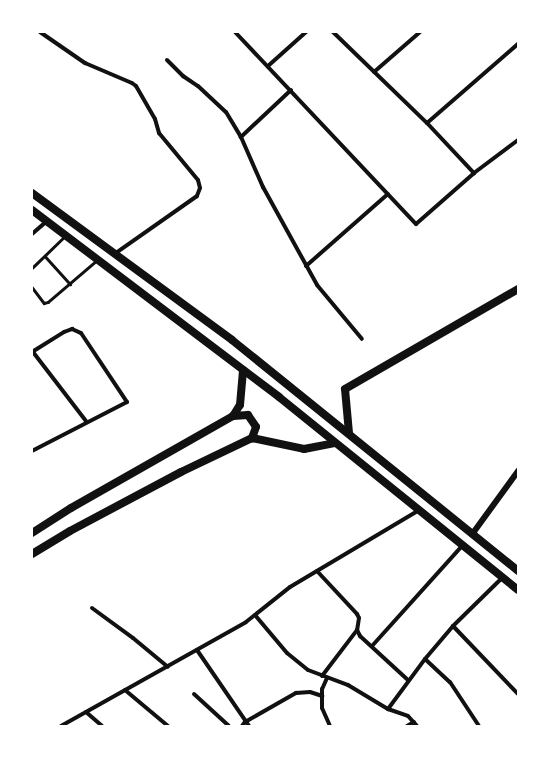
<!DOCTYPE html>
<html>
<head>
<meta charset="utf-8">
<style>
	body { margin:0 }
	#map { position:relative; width:550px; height:758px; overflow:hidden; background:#fff; font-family:Poppins,sans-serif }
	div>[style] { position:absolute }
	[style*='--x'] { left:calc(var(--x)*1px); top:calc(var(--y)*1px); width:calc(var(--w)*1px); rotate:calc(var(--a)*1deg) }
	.service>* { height:2.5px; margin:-1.25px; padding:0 1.25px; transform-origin:1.25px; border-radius:1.25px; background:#111 }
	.minor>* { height:4px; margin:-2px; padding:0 2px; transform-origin:2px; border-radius:2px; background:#111 }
	.tertiary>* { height:6px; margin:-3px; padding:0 3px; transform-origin:3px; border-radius:3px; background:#111 }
	.primary>* { height:8px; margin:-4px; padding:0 4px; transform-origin:4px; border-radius:4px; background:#111 }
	span { translate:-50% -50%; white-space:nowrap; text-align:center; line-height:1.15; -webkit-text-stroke:3px #fff; paint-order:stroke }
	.frame { position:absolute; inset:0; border:33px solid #fff; pointer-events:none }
</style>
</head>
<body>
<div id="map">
	<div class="service">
		<i style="--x:45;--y:256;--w:38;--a:48"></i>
		<i style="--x:32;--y:268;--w:45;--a:-44.1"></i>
		<i style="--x:32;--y:287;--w:20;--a:53"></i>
		<i style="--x:44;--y:303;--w:4;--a:-14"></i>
		<i style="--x:48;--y:302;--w:63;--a:-40.5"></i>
	</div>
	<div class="minor">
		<i style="--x:40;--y:32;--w:55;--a:34.6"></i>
		<i style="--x:85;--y:63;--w:51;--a:23.1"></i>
		<i style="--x:132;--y:83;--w:5;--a:37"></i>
		<i style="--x:136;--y:86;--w:38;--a:60"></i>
		<i style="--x:155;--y:119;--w:15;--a:74"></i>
		<i style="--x:159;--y:133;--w:61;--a:50.3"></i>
		<i style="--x:198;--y:180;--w:8;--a:76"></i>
		<i style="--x:200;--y:188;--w:9;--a:111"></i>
		<i style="--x:197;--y:196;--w:99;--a:144.9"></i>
		<i style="--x:235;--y:32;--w:264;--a:46.7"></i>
		<i style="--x:416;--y:224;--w:77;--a:-41.3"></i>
		<i style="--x:474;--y:173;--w:55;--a:-36.9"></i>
		<i style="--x:333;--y:32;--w:131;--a:44.1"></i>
		<i style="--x:427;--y:123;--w:69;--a:46.8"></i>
		<i style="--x:167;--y:60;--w:23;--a:45"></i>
		<i style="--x:183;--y:76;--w:18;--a:34"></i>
		<i style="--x:198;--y:86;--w:38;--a:43"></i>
		<i style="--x:226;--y:112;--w:29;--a:59"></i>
		<i style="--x:268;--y:66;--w:51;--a:-41.8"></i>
		<i style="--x:374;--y:72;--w:61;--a:-41"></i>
		<i style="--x:291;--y:90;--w:69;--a:136.8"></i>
		<i style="--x:241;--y:137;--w:55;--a:66.3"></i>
		<i style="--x:263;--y:187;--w:112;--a:61.1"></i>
		<i style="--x:317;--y:285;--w:70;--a:50.2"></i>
		<i style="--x:427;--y:123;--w:121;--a:-41"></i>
		<i style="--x:32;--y:234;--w:20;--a:-41"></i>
		<i style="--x:306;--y:266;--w:109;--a:-41.3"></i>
		<i style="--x:32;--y:352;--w:38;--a:-32"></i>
		<i style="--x:64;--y:332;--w:9;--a:-21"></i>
		<i style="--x:72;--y:329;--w:10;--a:24"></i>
		<i style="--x:81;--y:333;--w:83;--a:56.3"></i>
		<i style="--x:127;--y:402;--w:107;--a:152.7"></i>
		<i style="--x:33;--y:352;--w:87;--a:52.5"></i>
		<i style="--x:317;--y:571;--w:59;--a:47.1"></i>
		<i style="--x:357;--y:614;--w:4;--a:63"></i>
		<i style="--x:359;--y:618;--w:12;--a:99"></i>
		<i style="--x:357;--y:630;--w:7;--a:63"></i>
		<i style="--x:360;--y:636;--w:65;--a:42.5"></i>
		<i style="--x:92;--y:608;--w:51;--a:36.2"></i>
		<i style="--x:133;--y:638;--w:45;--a:39.6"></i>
		<i style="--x:255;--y:615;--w:50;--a:49.9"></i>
		<i style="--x:287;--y:653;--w:27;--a:39"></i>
		<i style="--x:308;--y:670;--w:43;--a:20.6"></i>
		<i style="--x:348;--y:685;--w:47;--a:31"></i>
		<i style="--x:388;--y:709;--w:21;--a:19"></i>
		<i style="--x:408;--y:716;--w:13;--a:48"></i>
		<i style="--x:453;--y:626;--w:94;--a:46.3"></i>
		<i style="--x:372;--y:646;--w:136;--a:-48"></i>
		<i style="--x:197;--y:650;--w:92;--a:55.6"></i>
		<i style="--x:425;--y:659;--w:34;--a:43"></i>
		<i style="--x:450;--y:682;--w:53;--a:56.6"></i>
		<i style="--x:322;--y:676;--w:58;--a:-52.7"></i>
		<i style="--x:327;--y:678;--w:12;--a:114"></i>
		<i style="--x:322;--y:689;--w:19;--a:90"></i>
		<i style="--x:322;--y:708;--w:20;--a:66"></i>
		<i style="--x:125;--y:690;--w:56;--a:39.9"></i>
		<i style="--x:194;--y:694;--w:47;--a:42.4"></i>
		<i style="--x:388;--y:709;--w:62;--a:-53.5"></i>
		<i style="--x:425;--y:659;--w:43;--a:-49.7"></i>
		<i style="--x:453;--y:626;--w:70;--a:-44.4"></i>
		<i style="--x:86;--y:712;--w:21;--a:41"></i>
		<i style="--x:61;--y:726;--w:212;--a:-29.3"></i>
		<i style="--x:246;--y:622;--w:56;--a:-38.5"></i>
		<i style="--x:290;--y:587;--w:150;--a:-30.8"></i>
		<i style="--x:242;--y:726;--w:5;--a:-53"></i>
		<i style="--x:245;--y:722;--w:59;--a:-29.6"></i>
		<i style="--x:296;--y:693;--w:14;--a:-4"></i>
		<i style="--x:310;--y:692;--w:13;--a:18"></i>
		<i style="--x:407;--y:726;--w:8;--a:-30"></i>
	</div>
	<div class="tertiary">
		<i style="--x:473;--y:533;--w:77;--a:-54"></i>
	</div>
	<div class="primary">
		<i style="--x:32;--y:193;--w:248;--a:36.3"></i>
		<i style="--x:232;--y:340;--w:368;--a:38.9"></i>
		<i style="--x:32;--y:210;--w:310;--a:37.1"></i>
		<i style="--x:279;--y:397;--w:307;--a:38.9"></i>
		<i style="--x:233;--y:416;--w:15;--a:-4"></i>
		<i style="--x:248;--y:415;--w:14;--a:56"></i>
		<i style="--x:256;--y:427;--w:12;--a:110"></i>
		<i style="--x:349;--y:433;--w:44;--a:-95.2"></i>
		<i style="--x:345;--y:389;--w:200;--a:-30"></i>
		<i style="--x:32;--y:533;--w:46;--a:-32.7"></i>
		<i style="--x:71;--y:508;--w:186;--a:-29.6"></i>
		<i style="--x:233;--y:416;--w:13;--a:-58"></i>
		<i style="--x:240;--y:405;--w:35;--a:-85"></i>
		<i style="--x:32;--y:554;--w:44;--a:-31.2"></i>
		<i style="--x:70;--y:531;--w:126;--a:-28"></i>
		<i style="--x:181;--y:472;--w:79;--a:-25.6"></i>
		<i style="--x:252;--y:438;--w:53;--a:11.9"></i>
		<i style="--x:304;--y:449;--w:31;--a:-11"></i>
	</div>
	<div class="frame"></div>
</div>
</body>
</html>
